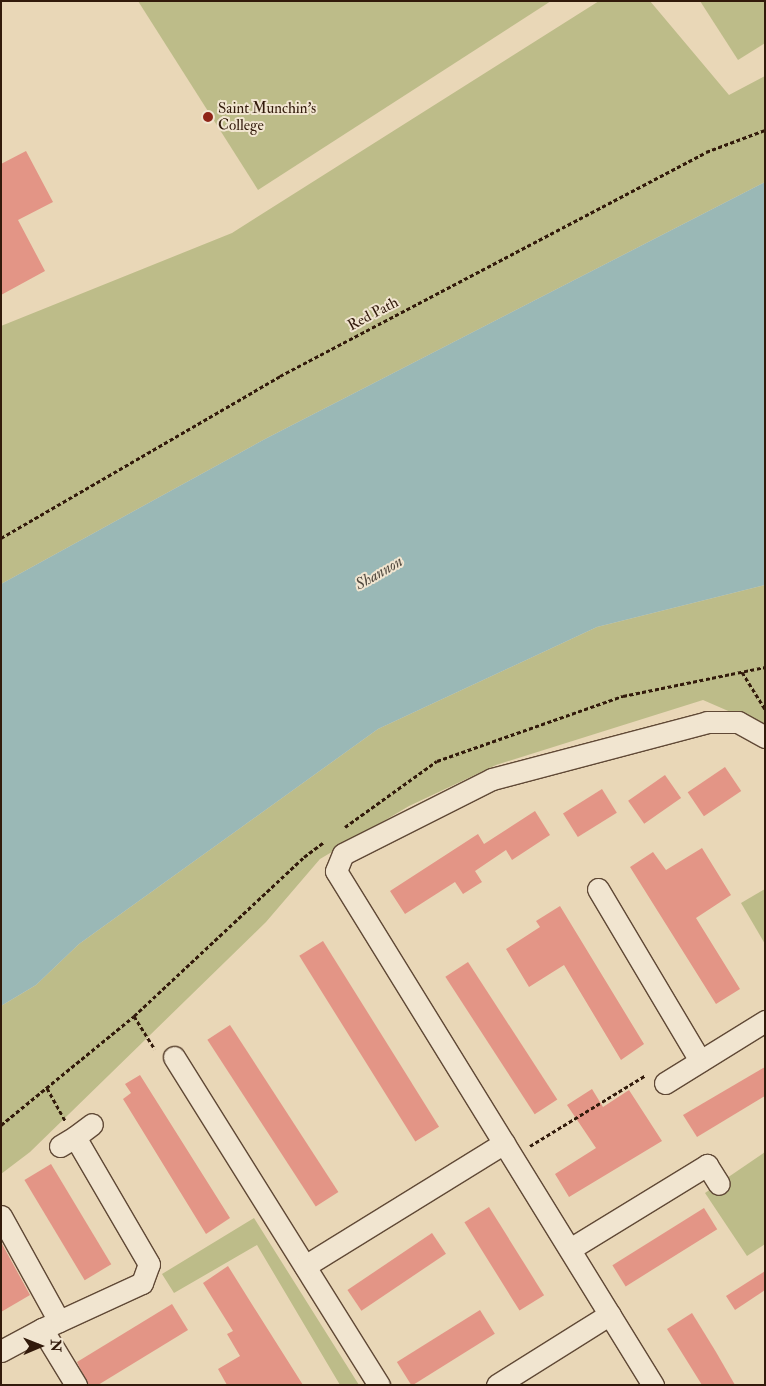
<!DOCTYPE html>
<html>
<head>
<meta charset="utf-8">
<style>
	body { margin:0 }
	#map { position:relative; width:766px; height:1386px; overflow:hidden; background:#e9d7b7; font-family:"IM FELL Double Pica",serif }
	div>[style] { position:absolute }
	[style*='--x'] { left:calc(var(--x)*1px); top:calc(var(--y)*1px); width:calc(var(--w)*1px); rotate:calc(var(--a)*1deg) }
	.green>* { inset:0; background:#bdbc89 }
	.water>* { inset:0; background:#9ab8b6 }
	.building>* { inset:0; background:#e39586; transform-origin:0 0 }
	.path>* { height:3px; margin-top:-1.5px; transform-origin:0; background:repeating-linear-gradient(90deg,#321a0b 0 4px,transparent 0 6.5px) }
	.roads { filter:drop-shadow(1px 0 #604936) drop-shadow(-1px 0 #604936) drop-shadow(0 1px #604936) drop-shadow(0 -1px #604936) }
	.minor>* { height:21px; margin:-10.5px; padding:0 10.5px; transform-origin:10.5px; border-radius:10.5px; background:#f1e5d0 }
	.dots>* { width:14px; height:14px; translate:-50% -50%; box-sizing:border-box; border:2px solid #f1e5d0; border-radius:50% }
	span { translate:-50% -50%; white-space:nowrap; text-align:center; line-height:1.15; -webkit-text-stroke:4px #f1e5d0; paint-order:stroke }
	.poi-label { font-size:15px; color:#321a0b }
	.left { translate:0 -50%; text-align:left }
	.street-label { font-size:15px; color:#321a0b }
	.water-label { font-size:16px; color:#51493e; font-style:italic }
	.frame { position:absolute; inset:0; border:2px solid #321a0b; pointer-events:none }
	.north { position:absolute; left:15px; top:1321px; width:50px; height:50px; -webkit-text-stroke:4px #f1e5d0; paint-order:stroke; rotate:89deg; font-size:14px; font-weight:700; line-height:20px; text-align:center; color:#321a0b }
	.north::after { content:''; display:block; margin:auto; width:18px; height:22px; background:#321a0b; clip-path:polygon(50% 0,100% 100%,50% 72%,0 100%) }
</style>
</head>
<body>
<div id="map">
	<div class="green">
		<i style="clip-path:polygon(138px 1px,551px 1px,258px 190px)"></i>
		<i style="clip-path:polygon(599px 1px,650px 1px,729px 95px,765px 76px,765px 182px,265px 439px,1px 584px,1px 326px,232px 233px)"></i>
		<i style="clip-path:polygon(700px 1px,765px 1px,765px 43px,738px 60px)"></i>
		<i style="clip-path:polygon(765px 585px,765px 727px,703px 700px,496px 765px,409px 806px,320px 859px,266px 922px,30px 1152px,1px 1174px,1px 1006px,36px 985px,79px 944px,378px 729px,597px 627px)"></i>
		<i style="clip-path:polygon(765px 889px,765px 944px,741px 903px)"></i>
		<i style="clip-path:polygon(765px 1152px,765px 1244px,747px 1256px,705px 1193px)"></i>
		<i style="clip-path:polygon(254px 1218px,359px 1385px,340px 1385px,257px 1245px,174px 1293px,162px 1274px)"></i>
	</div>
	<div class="water">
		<i style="clip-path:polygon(765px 182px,765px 585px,597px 627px,378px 729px,79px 944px,36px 985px,1px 1006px,1px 584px,265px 439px)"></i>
	</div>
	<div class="building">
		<i style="clip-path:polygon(26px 151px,53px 202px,18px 220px,45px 271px,1px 295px,1px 164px)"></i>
		<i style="left:725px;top:767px;width:29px;height:45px;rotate:56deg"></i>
		<i style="left:665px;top:775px;width:28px;height:45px;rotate:55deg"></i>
		<i style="left:602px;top:789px;width:28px;height:46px;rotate:58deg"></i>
		<i style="clip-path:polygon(535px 811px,550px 835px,512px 860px,506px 850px,475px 871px,482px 882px,463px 894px,455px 882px,405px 914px,390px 891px,478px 834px,484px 844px)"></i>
		<i style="clip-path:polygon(702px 848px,731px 895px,696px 918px,740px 989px,716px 1004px,630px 867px,653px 852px,666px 870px)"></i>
		<i style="clip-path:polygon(560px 906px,644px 1044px,621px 1060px,564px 965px,529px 987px,506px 949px,540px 927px,536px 921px)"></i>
		<i style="left:323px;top:941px;width:219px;height:28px;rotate:58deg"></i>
		<i style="left:468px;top:962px;width:164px;height:27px;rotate:57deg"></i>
		<i style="left:230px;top:1025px;width:199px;height:27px;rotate:57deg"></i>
		<i style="clip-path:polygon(765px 1067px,765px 1096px,697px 1137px,683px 1115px)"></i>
		<i style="clip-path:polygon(140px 1075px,230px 1218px,206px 1234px,123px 1099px,131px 1093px,125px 1084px)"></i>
		<i style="clip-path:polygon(592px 1089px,603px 1107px,629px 1090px,662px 1141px,569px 1197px,555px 1174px,596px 1148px,567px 1105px)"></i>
		<i style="left:51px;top:1164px;width:117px;height:31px;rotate:59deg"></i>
		<i style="left:489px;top:1207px;width:104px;height:29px;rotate:58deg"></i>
		<i style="left:704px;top:1208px;width:25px;height:108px;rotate:58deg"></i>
		<i style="left:432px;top:1233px;width:25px;height:102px;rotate:56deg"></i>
		<i style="clip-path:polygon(1px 1242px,30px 1295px,1px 1312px)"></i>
		<i style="clip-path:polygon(228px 1266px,248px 1298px,303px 1385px,227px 1385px,218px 1369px,240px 1356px,227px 1334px,233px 1331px,203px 1283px)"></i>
		<i style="clip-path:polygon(765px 1271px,765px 1290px,735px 1310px,726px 1296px)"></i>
		<i style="clip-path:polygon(172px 1304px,188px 1330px,98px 1385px,88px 1385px,77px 1362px)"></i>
		<i style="left:480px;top:1310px;width:28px;height:98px;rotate:58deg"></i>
		<i style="clip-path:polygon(692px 1313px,716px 1352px,735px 1385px,702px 1385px,667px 1329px)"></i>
	</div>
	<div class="path">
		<i style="--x:1;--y:538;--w:323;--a:-30.1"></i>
		<i style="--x:280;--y:376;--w:481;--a:-27.7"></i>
		<i style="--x:706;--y:152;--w:63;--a:-20.4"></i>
		<i style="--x:742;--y:672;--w:44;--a:58.1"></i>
		<i style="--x:345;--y:827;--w:113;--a:-35.7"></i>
		<i style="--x:437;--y:761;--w:197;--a:-19.3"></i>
		<i style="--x:623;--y:696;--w:145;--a:-11.5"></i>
		<i style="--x:134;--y:1016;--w:39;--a:58"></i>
		<i style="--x:47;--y:1088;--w:37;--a:61"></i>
		<i style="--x:1;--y:1125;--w:172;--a:-39.3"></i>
		<i style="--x:134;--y:1016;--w:233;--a:-43.1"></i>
		<i style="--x:304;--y:857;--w:25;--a:-37"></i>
		<i style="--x:530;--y:1146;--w:136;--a:-31.5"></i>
	</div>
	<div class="roads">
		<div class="minor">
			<i style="--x:598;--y:889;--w:200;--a:59.3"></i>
			<i style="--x:174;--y:1057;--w:387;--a:58"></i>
			<i style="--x:665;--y:1083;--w:118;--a:-31.8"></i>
			<i style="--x:60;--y:1146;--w:17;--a:-31"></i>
			<i style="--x:1;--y:1216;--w:120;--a:61.1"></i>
			<i style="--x:570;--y:1249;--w:161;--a:-31.5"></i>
			<i style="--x:707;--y:1165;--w:22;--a:58"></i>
			<i style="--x:305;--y:1266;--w:234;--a:-31.7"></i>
			<i style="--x:42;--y:1329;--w:110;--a:-24.7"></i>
			<i style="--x:142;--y:1283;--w:20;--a:-70"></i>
			<i style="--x:149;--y:1264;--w:147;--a:-120.2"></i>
			<i style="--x:75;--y:1137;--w:21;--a:-37"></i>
			<i style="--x:1;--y:1351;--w:47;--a:-28.2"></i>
			<i style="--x:42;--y:1329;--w:66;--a:58.7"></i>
			<i style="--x:497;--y:1385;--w:133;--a:-32.1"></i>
			<i style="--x:653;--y:1385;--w:604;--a:-121.66"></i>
			<i style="--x:336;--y:871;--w:18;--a:-68"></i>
			<i style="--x:343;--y:854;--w:167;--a:-26.7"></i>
			<i style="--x:492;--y:779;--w:222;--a:-14.8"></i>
			<i style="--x:707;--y:722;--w:31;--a:0"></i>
			<i style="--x:738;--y:722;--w:31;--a:29"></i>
		</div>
	</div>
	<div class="dots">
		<i style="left:208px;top:117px;background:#8f2418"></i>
	</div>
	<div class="poi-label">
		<span class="left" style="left:218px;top:117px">Saint Munchin's<br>College</span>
	</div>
	<div class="street-label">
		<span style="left:373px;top:314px;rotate:-28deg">Red Path</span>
	</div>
	<div class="water-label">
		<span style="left:379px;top:573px;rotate:-30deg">Shannon</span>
	</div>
	<div class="frame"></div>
	<div class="north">N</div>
</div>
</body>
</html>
